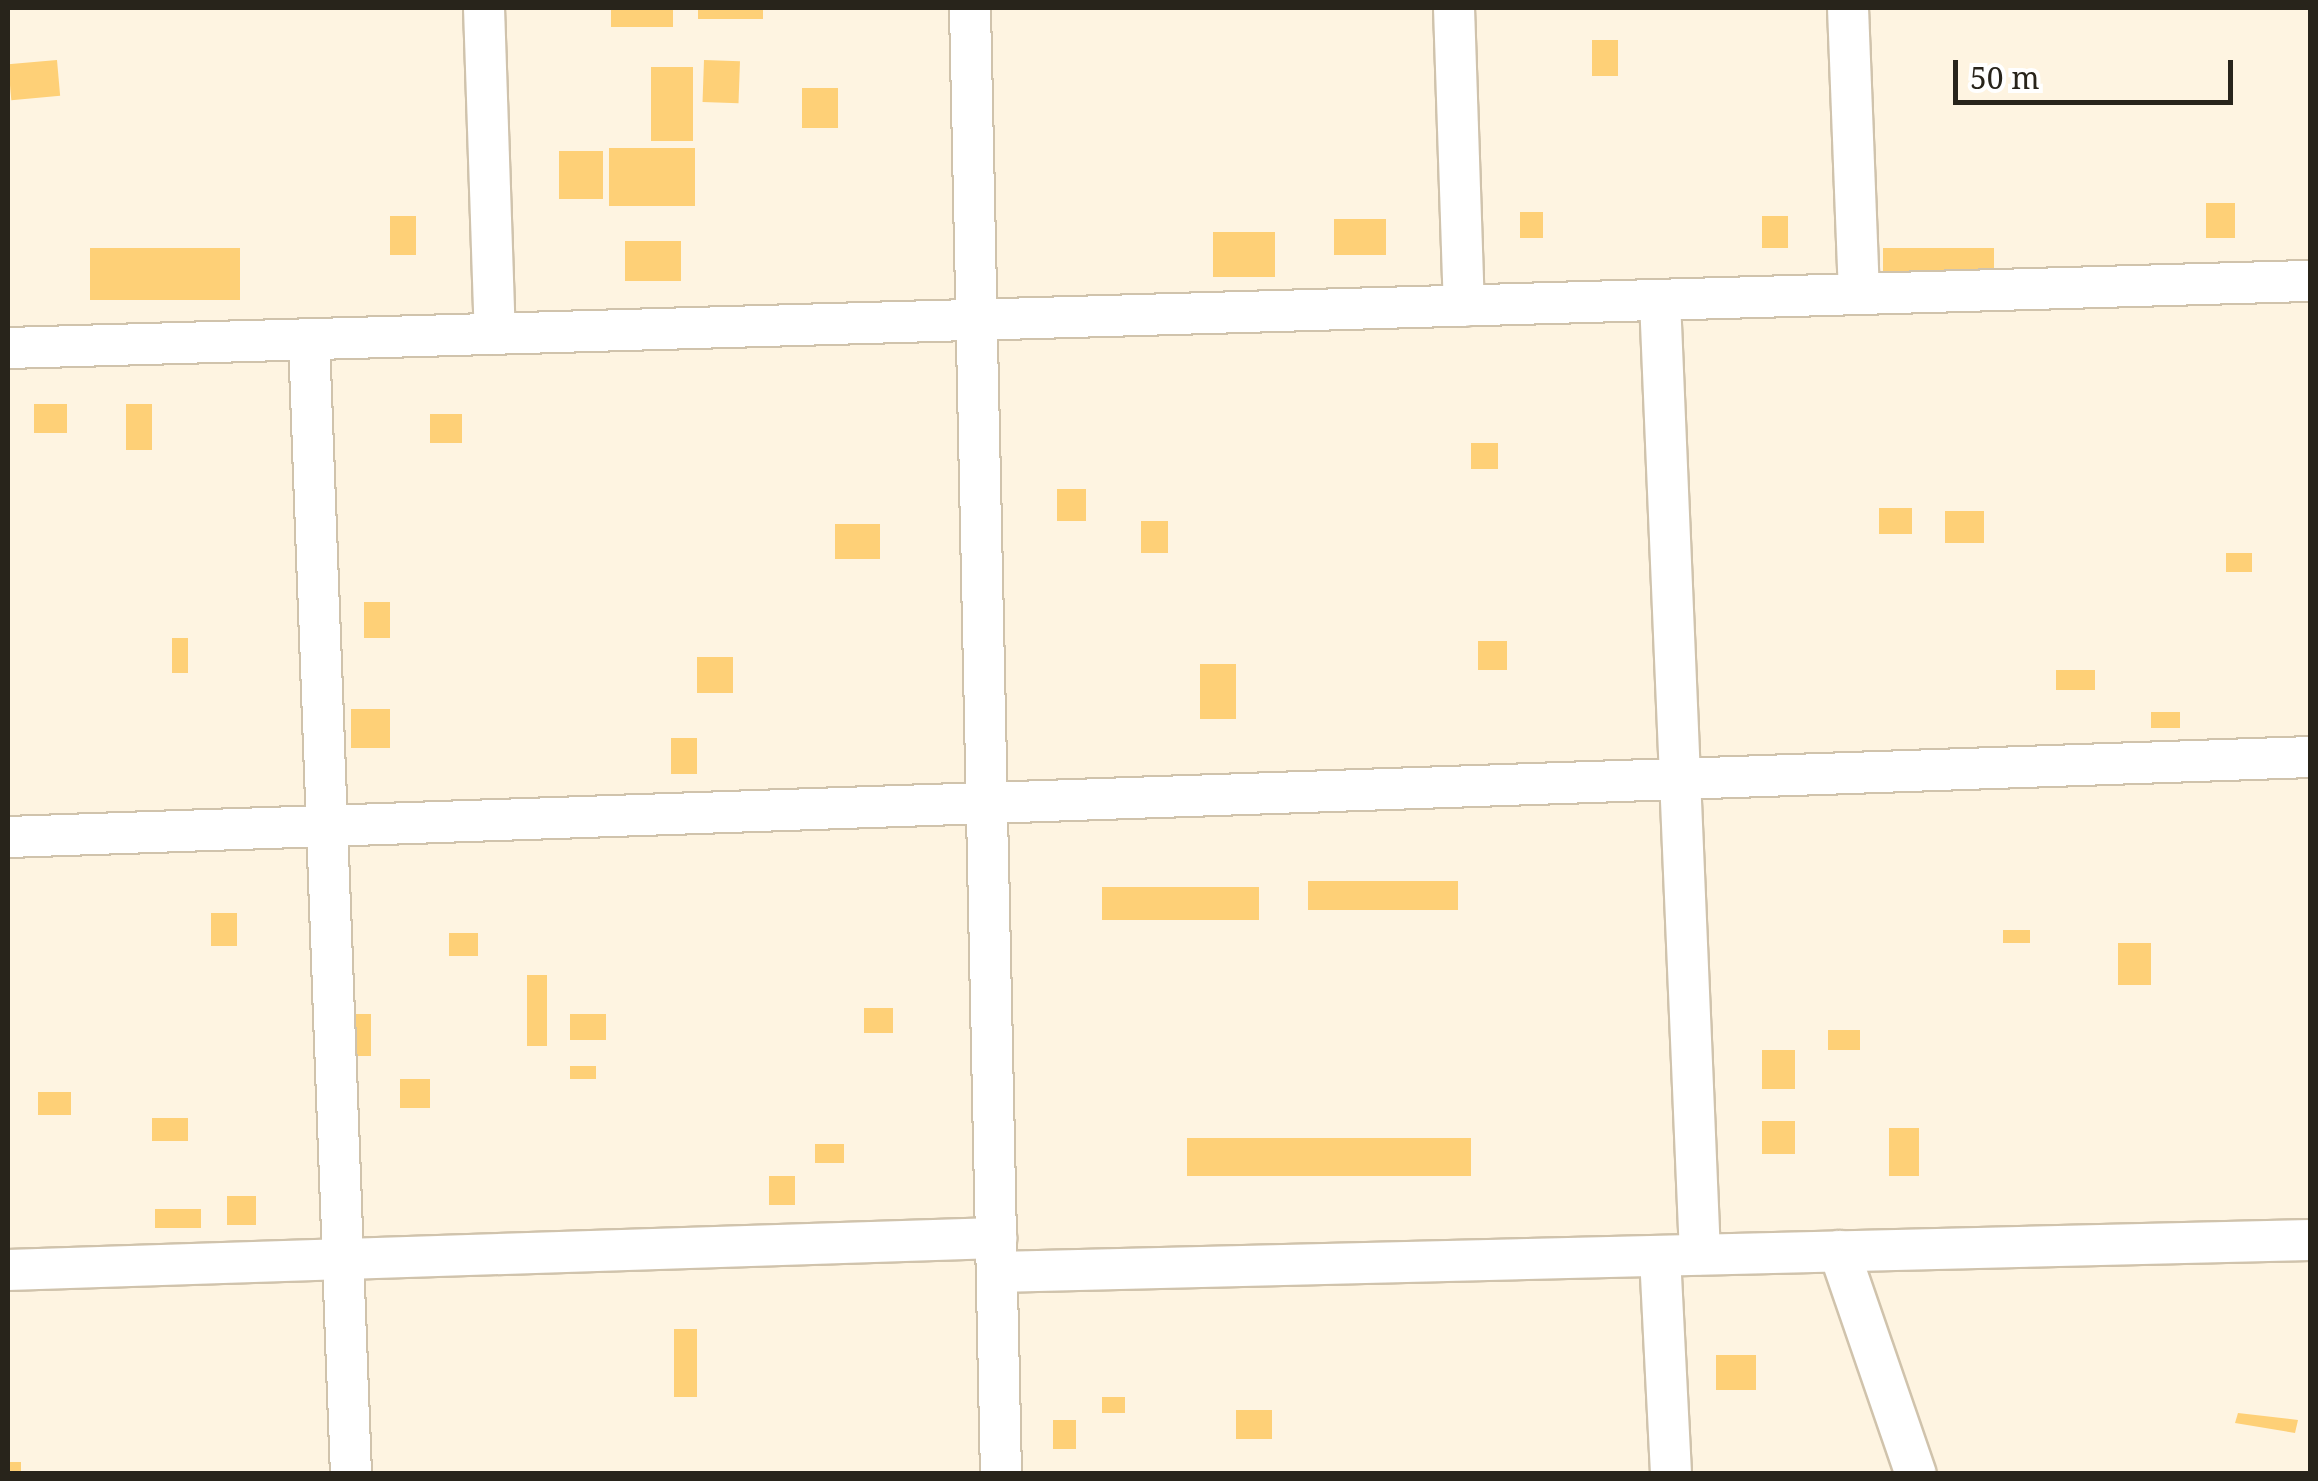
<!DOCTYPE html>
<html>
<head>
<meta charset="utf-8">
<style>
	body { margin:0 }
	#map { position:relative; width:2318px; height:1481px; overflow:hidden; background:#fef4e1; font-family:"Noto Serif",serif }
	div>[style] { position:absolute }
	[style*='--x'] { left:calc(var(--x)*1px); top:calc(var(--y)*1px); width:calc(var(--w)*1px); rotate:calc(var(--a)*1deg) }
	.building>* { inset:0; background:#fed077; transform-origin:0 0 }
	.roads { filter:drop-shadow(2px 0 #d0c3ac) drop-shadow(-2px 0 #d0c3ac) drop-shadow(0 2px #d0c3ac) drop-shadow(0 -2px #d0c3ac) }
	.minor>* { height:40px; margin:-20px; padding:0 20px; transform-origin:20px; border-radius:20px; background:#fff }
	span { translate:-50% -50%; white-space:nowrap; text-align:center; line-height:1.15; -webkit-text-stroke:8px #fff; paint-order:stroke }
	.frame { position:absolute; inset:0; border:10px solid #28241b; pointer-events:none }
	.scale { position:absolute; left:1953px; top:60px; width:280px; height:45px; box-sizing:border-box; border:5px solid #28241b; border-top:0; padding-left:12px; font-size:30px; line-height:35px; white-space:nowrap; color:#28241b; -webkit-text-stroke:8px #fff; paint-order:stroke }
</style>
</head>
<body>
<div id="map">
	<div class="building">
		<i style="left:611px;top:8px;width:62px;height:19px"></i>
		<i style="left:698px;top:8px;width:65px;height:11px"></i>
		<i style="left:1592px;top:40px;width:26px;height:36px"></i>
		<i style="left:57px;top:60px;width:36px;height:49px;rotate:85deg"></i>
		<i style="left:704px;top:60px;width:36px;height:42px;rotate:2deg"></i>
		<i style="left:693px;top:67px;width:74px;height:42px;rotate:90deg"></i>
		<i style="left:802px;top:88px;width:36px;height:40px"></i>
		<i style="left:695px;top:148px;width:58px;height:86px;rotate:90deg"></i>
		<i style="left:559px;top:151px;width:44px;height:48px"></i>
		<i style="left:2206px;top:203px;width:29px;height:35px"></i>
		<i style="left:1520px;top:212px;width:23px;height:26px"></i>
		<i style="left:390px;top:216px;width:26px;height:39px"></i>
		<i style="left:1762px;top:216px;width:26px;height:32px"></i>
		<i style="left:1334px;top:219px;width:52px;height:36px"></i>
		<i style="left:1213px;top:232px;width:62px;height:45px"></i>
		<i style="left:625px;top:241px;width:56px;height:40px"></i>
		<i style="left:90px;top:248px;width:150px;height:52px"></i>
		<i style="left:1883px;top:248px;width:111px;height:29px"></i>
		<i style="left:34px;top:404px;width:33px;height:29px"></i>
		<i style="left:126px;top:404px;width:26px;height:46px"></i>
		<i style="left:430px;top:414px;width:32px;height:29px"></i>
		<i style="left:1471px;top:443px;width:27px;height:26px"></i>
		<i style="left:1057px;top:489px;width:29px;height:32px"></i>
		<i style="left:1879px;top:508px;width:33px;height:26px"></i>
		<i style="left:1945px;top:511px;width:39px;height:32px"></i>
		<i style="left:1141px;top:521px;width:27px;height:32px"></i>
		<i style="left:835px;top:524px;width:45px;height:35px"></i>
		<i style="left:2226px;top:553px;width:26px;height:19px"></i>
		<i style="left:364px;top:602px;width:26px;height:36px"></i>
		<i style="left:172px;top:638px;width:16px;height:35px"></i>
		<i style="left:1478px;top:641px;width:29px;height:29px"></i>
		<i style="left:697px;top:657px;width:36px;height:36px"></i>
		<i style="left:1200px;top:664px;width:36px;height:55px"></i>
		<i style="left:2056px;top:670px;width:39px;height:20px"></i>
		<i style="left:351px;top:709px;width:39px;height:39px"></i>
		<i style="left:2151px;top:712px;width:29px;height:16px"></i>
		<i style="left:671px;top:738px;width:26px;height:36px"></i>
		<i style="left:1308px;top:881px;width:150px;height:29px"></i>
		<i style="left:1102px;top:887px;width:157px;height:33px"></i>
		<i style="left:211px;top:913px;width:26px;height:33px"></i>
		<i style="left:2003px;top:930px;width:27px;height:13px"></i>
		<i style="left:449px;top:933px;width:29px;height:23px"></i>
		<i style="left:2118px;top:943px;width:33px;height:42px"></i>
		<i style="left:527px;top:975px;width:20px;height:71px"></i>
		<i style="left:864px;top:1008px;width:29px;height:25px"></i>
		<i style="left:328px;top:1014px;width:43px;height:42px"></i>
		<i style="left:570px;top:1014px;width:36px;height:26px"></i>
		<i style="left:1828px;top:1030px;width:32px;height:20px"></i>
		<i style="left:1762px;top:1050px;width:33px;height:39px"></i>
		<i style="left:570px;top:1066px;width:26px;height:13px"></i>
		<i style="left:400px;top:1079px;width:30px;height:29px"></i>
		<i style="left:38px;top:1092px;width:33px;height:23px"></i>
		<i style="left:152px;top:1118px;width:36px;height:23px"></i>
		<i style="left:1762px;top:1121px;width:33px;height:33px"></i>
		<i style="left:1889px;top:1128px;width:30px;height:48px"></i>
		<i style="left:1187px;top:1138px;width:284px;height:38px"></i>
		<i style="left:815px;top:1144px;width:29px;height:19px"></i>
		<i style="left:769px;top:1176px;width:26px;height:29px"></i>
		<i style="left:227px;top:1196px;width:29px;height:29px"></i>
		<i style="left:155px;top:1209px;width:46px;height:19px"></i>
		<i style="left:674px;top:1329px;width:23px;height:68px"></i>
		<i style="left:1716px;top:1355px;width:40px;height:35px"></i>
		<i style="left:1102px;top:1397px;width:23px;height:16px"></i>
		<i style="left:1236px;top:1410px;width:36px;height:29px"></i>
		<i style="clip-path:polygon(2238px 1413px,2298px 1420px,2295px 1433px,2235px 1423px)"></i>
		<i style="left:1053px;top:1420px;width:23px;height:29px"></i>
		<i style="left:8px;top:1462px;width:13px;height:12px"></i>
	</div>
	<div class="roads">
		<div class="minor">
			<i style="--x:484;--y:8;--w:326;--a:88.1"></i>
			<i style="--x:970;--y:8;--w:1466;--a:88.79"></i>
			<i style="--x:1454;--y:8;--w:298;--a:88.1"></i>
			<i style="--x:1848;--y:8;--w:286;--a:87.8"></i>
			<i style="--x:1660;--y:300;--w:955;--a:87.6"></i>
			<i style="--x:309;--y:340;--w:1135;--a:87.88"></i>
			<i style="--x:8;--y:348;--w:2303;--a:-1.67"></i>
			<i style="--x:8;--y:837;--w:2303;--a:-1.99"></i>
			<i style="--x:1839;--y:1251;--w:236;--a:71"></i>
			<i style="--x:1660;--y:1256;--w:218;--a:87.1"></i>
			<i style="--x:8;--y:1270;--w:989;--a:-1.86"></i>
			<i style="--x:997;--y:1272;--w:1313;--a:-1.4"></i>
		</div>
	</div>
	<div class="frame"></div>
	<div class="scale">50 m</div>
</div>
</body>
</html>
